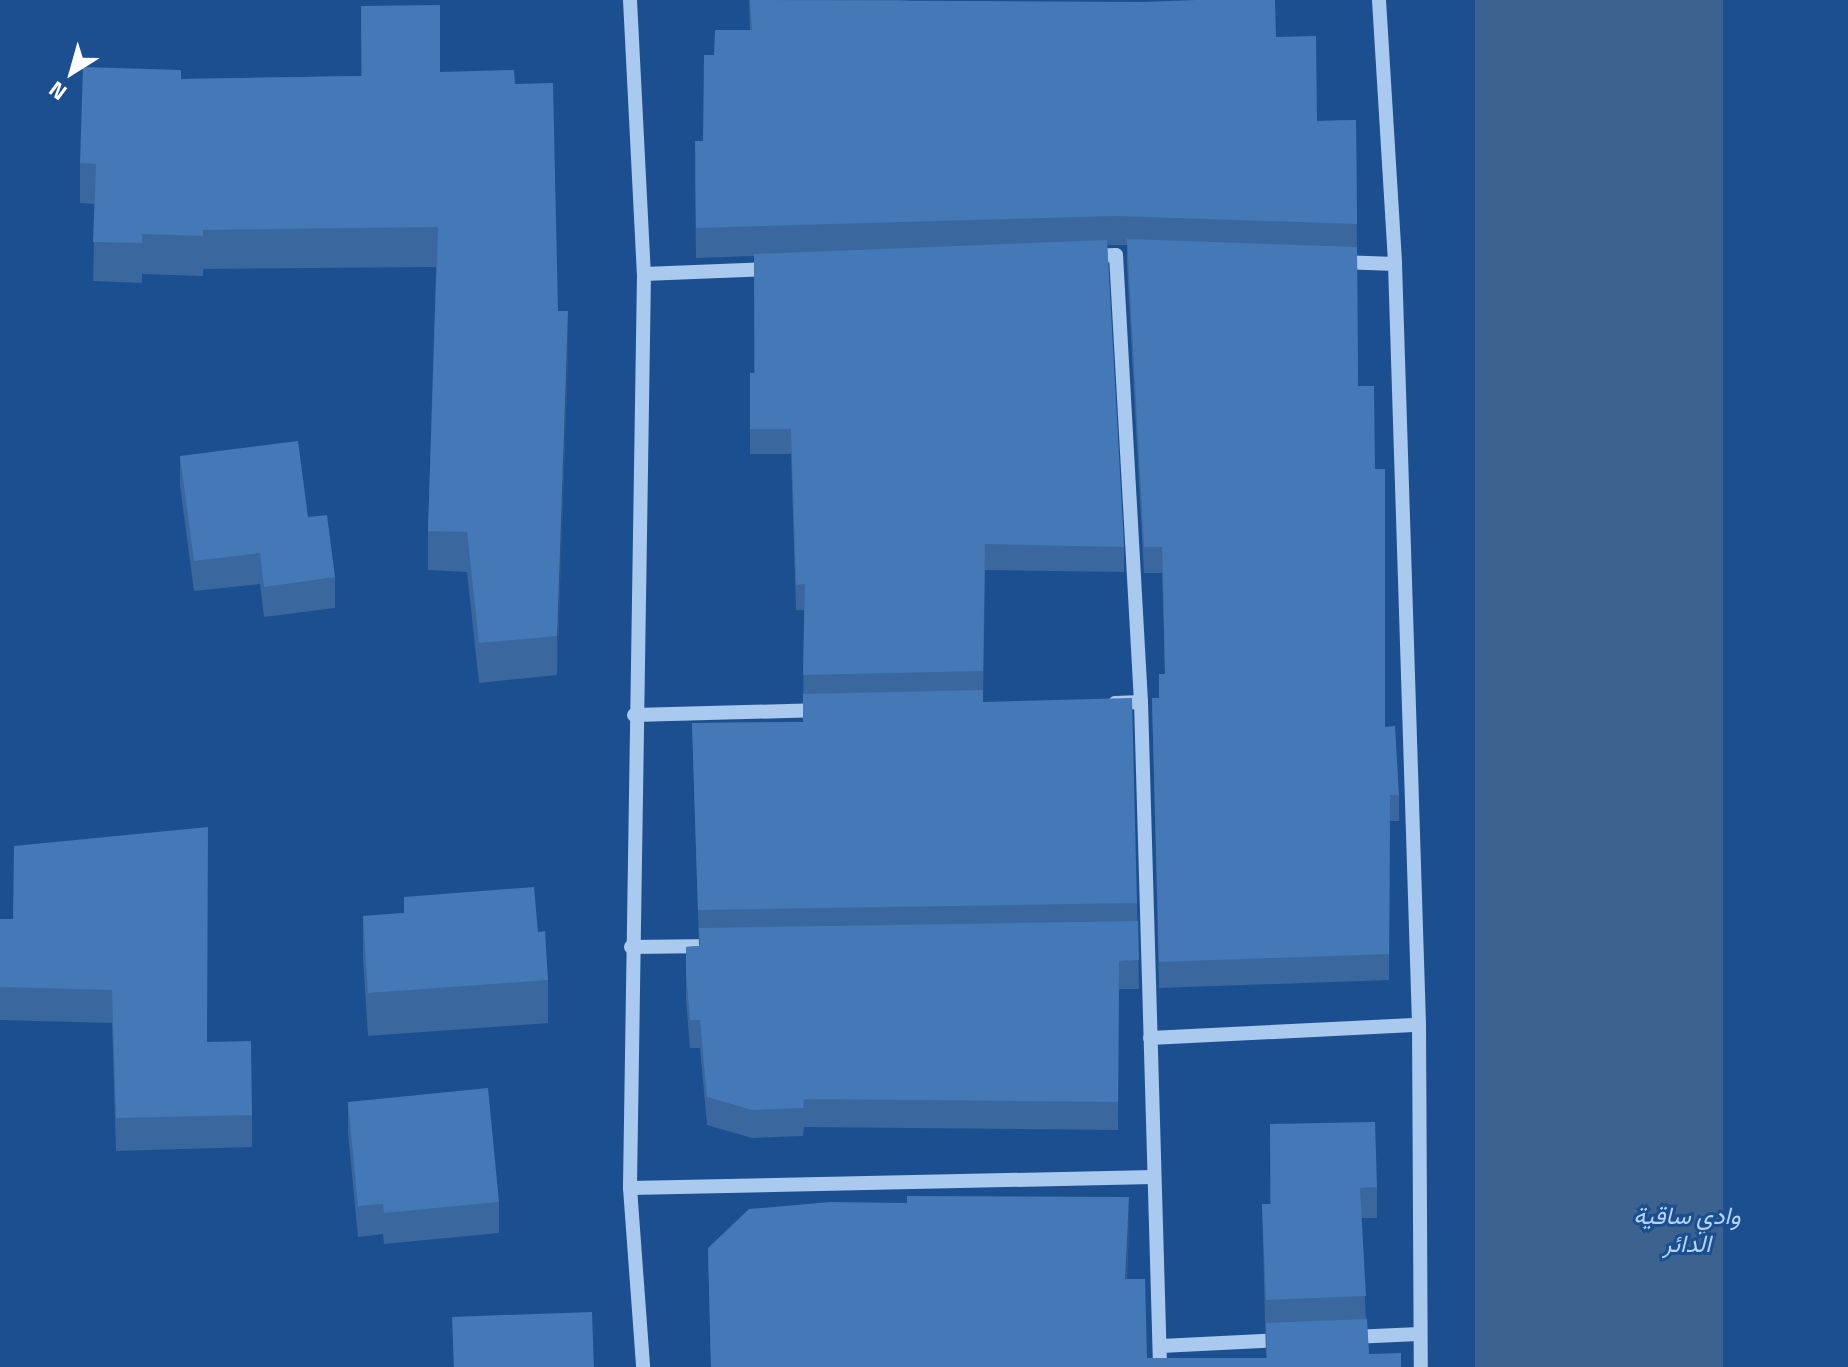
<!DOCTYPE html>
<html>
<head>
<meta charset="utf-8">
<style>
	body { margin:0 }
	#map { position:relative; width:1848px; height:1367px; overflow:hidden; background:#1b4f8f; font-family:"Titillium Web",Vazirmatn,sans-serif }
	div>[style] { position:absolute }
	[style*='--x'] { left:calc(var(--x)*1px); top:calc(var(--y)*1px); width:calc(var(--w)*1px); rotate:calc(var(--a)*1deg) }
	.water>* { inset:0; background:#3c6290; transform-origin:0 0 }
	.minor>* { height:14px; margin:-7px; padding:0 7px; transform-origin:7px; border-radius:7px; background:#a9c9ee }
	.wall>* { inset:0; background:#3a679d }
	.shaded-wall>* { inset:0; background:#305480 }
	.building>* { inset:0; background:#4478b7; transform-origin:0 0 }
	span { translate:-50% -50%; white-space:nowrap; text-align:center; line-height:1.15; -webkit-text-stroke:6px #1b4f8f; paint-order:stroke }
	.water-label { font-size:24px; color:#b5d3f5; font-style:italic }
	.north { position:absolute; left:32px; top:32px; width:80px; height:80px; -webkit-text-stroke:6px #1b4f8f; paint-order:stroke; rotate:217deg; font-size:22px; font-weight:700; line-height:32px; text-align:center; color:#fff }
	.north::after { content:''; display:block; margin:auto; width:28px; height:36px; background:#fff; clip-path:polygon(50% 0,100% 100%,50% 72%,0 100%) }
</style>
</head>
<body>
<div id="map">
	<div class="water">
		<i style="left:1475px;top:0;width:248px;height:1370px"></i>
	</div>
	<div class="minor">
		<i style="--x:630;--y:0;--w:274;--a:87.1"></i>
		<i style="--x:644;--y:274;--w:914;--a:90.88"></i>
		<i style="--x:630;--y:1188;--w:179;--a:85.8"></i>
		<i style="--x:1379;--y:0;--w:264;--a:86.5"></i>
		<i style="--x:1395;--y:264;--w:761;--a:88.19"></i>
		<i style="--x:1419;--y:1025;--w:342;--a:89.7"></i>
		<i style="--x:1090;--y:256;--w:26;--a:-2"></i>
		<i style="--x:1116;--y:255;--w:448;--a:86.8"></i>
		<i style="--x:1141;--y:702;--w:26;--a:178"></i>
		<i style="--x:1340;--y:262;--w:55;--a:2.1"></i>
		<i style="--x:644;--y:274;--w:125;--a:-2.3"></i>
		<i style="--x:1141;--y:702;--w:665;--a:88.36"></i>
		<i style="--x:634;--y:715;--w:188;--a:-1.5"></i>
		<i style="--x:631;--y:947;--w:84;--a:-0.7"></i>
		<i style="--x:1150;--y:1038;--w:269;--a:-2.8"></i>
		<i style="--x:630;--y:1188;--w:524;--a:-1.2"></i>
		<i style="--x:1352;--y:1337;--w:67;--a:-2.6"></i>
		<i style="--x:1161;--y:1346;--w:122;--a:-2.8"></i>
	</div>
	<div class="wall">
		<i style="clip-path:polygon(749px 0,900px 0,1276px 37px,1317px 121px,1356px 120px,1358px 386px,1375px 469px,1385px 727px,1399px 795px,1399px 821px,1390px 821px,1389px 980px,1159px 988px,1152px 698px,1159px 698px,1165px 674px,1163px 603px,1162px 573px,1144px 573px,1127px 265px,1127px 245px,1107px 245px,1124px 547px,1124px 572px,985px 570px,983px 702px,1137px 903px,1139px 989px,1119px 989px,1118px 1130px,804px 1127px,803px 1136px,752px 1138px,707px 1125px,700px 1048px,690px 1048px,686px 1000px,686px 947px,699px 946px,692px 723px,803px 722px,804px 610px,796px 610px,791px 454px,750px 454px,750px 373px,754px 373px,754px 256px,696px 258px,695px 171px,703px 141px,714px 55px,750px 30px)"></i>
		<i style="clip-path:polygon(361px 6px,440px 72px,515px 84px,558px 311px,568px 351px,557px 675px,479px 683px,467px 572px,428px 570px,428px 531px,436px 267px,203px 269px,203px 276px,142px 274px,142px 283px,93px 281px,95px 204px,80px 203px,80px 163px,181px 79px,361px 76px)"></i>
		<i style="clip-path:polygon(180px 456px,308px 517px,335px 577px,335px 608px,264px 617px,260px 584px,194px 591px,180px 486px)"></i>
		<i style="clip-path:polygon(404px 897px,538px 932px,548px 980px,548px 1023px,368px 1036px,363px 959px,363px 916px,404px 913px)"></i>
		<i style="clip-path:polygon(0 919px,207px 1042px,252px 1115px,252px 1147px,116px 1151px,112px 1023px,0 1020px)"></i>
		<i style="clip-path:polygon(348px 1102px,499px 1202px,499px 1233px,384px 1244px,383px 1234px,358px 1237px,348px 1133px)"></i>
		<i style="clip-path:polygon(1270px 1124px,1377px 1187px,1377px 1218px,1361px 1218px,1366px 1319px,1369px 1354px,1401px 1367px,711px 1367px,708px 1248px,1129px 1224px,1127px 1279px,1147px 1358px,1266px 1358px,1262px 1204px,1270px 1204px)"></i>
	</div>
	<div class="shaded-wall">
		<i style="clip-path:polygon(568px 311px,568px 351px,557px 675px,557px 636px)"></i>
		<i style="clip-path:polygon(1129px 1197px,1129px 1224px,1125px 1307px,1125px 1279px)"></i>
	</div>
	<div class="building">
		<i style="clip-path:polygon(750px 0,1142px 2px,1196px 0,1275px 0,1276px 37px,1316px 36px,1317px 121px,1356px 120px,1357px 224px,1116px 216px,696px 228px,695px 141px,703px 141px,704px 55px,714px 55px,715px 30px,752px 30px)"></i>
		<i style="clip-path:polygon(440px 5px,440px 72px,514px 70px,515px 84px,553px 83px,558px 311px,568px 311px,557px 636px,479px 643px,467px 532px,428px 531px,438px 227px,203px 230px,203px 236px,142px 234px,142px 243px,93px 242px,96px 164px,80px 163px,83px 67px,181px 70px,181px 79px,362px 76px,361px 6px)"></i>
		<i style="clip-path:polygon(1127px 239px,1357px 247px,1358px 386px,1374px 386px,1375px 469px,1385px 469px,1385px 727px,1395px 726px,1399px 795px,1390px 795px,1389px 954px,1159px 962px,1152px 698px,1159px 698px,1159px 674px,1165px 674px,1163px 577px,1162px 547px,1144px 547px)"></i>
		<i style="clip-path:polygon(1107px 240px,1124px 547px,985px 544px,983px 671px,803px 675px,805px 584px,796px 585px,791px 429px,750px 429px,750px 373px,755px 373px,754px 254px)"></i>
		<i style="clip-path:polygon(298px 441px,308px 517px,327px 515px,335px 577px,264px 587px,260px 553px,194px 561px,180px 456px)"></i>
		<i style="clip-path:polygon(983px 690px,983px 702px,1132px 698px,1137px 903px,698px 910px,692px 723px,803px 722px,803px 694px)"></i>
		<i style="clip-path:polygon(208px 827px,207px 1042px,251px 1041px,252px 1115px,116px 1118px,112px 990px,0 987px,0 919px,13px 919px,14px 846px)"></i>
		<i style="clip-path:polygon(534px 887px,538px 932px,545px 931px,548px 980px,368px 993px,363px 916px,404px 913px,404px 897px)"></i>
		<i style="clip-path:polygon(1138px 921px,1139px 960px,1119px 961px,1118px 1102px,804px 1099px,803px 1108px,752px 1110px,707px 1097px,700px 1020px,690px 1020px,686px 972px,686px 947px,700px 946px,699px 928px)"></i>
		<i style="clip-path:polygon(488px 1088px,499px 1202px,384px 1213px,383px 1204px,358px 1206px,348px 1102px)"></i>
		<i style="clip-path:polygon(1375px 1122px,1377px 1187px,1360px 1188px,1366px 1296px,1266px 1300px,1262px 1204px,1271px 1204px,1270px 1124px)"></i>
		<i style="clip-path:polygon(907px 1196px,1129px 1197px,1125px 1279px,1145px 1279px,1147px 1358px,1267px 1358px,1266px 1323px,1367px 1319px,1369px 1354px,1401px 1353px,1401px 1367px,711px 1367px,708px 1248px,749px 1209px,830px 1202px,907px 1203px)"></i>
		<i style="left:592px;top:1312px;width:55px;height:140px;rotate:88deg"></i>
	</div>
	<div class="water-label">
		<span style="left:1687px;top:1230px">وادي ساقية<br>الدائر</span>
	</div>
	<div class="north">N</div>
</div>
</body>
</html>
